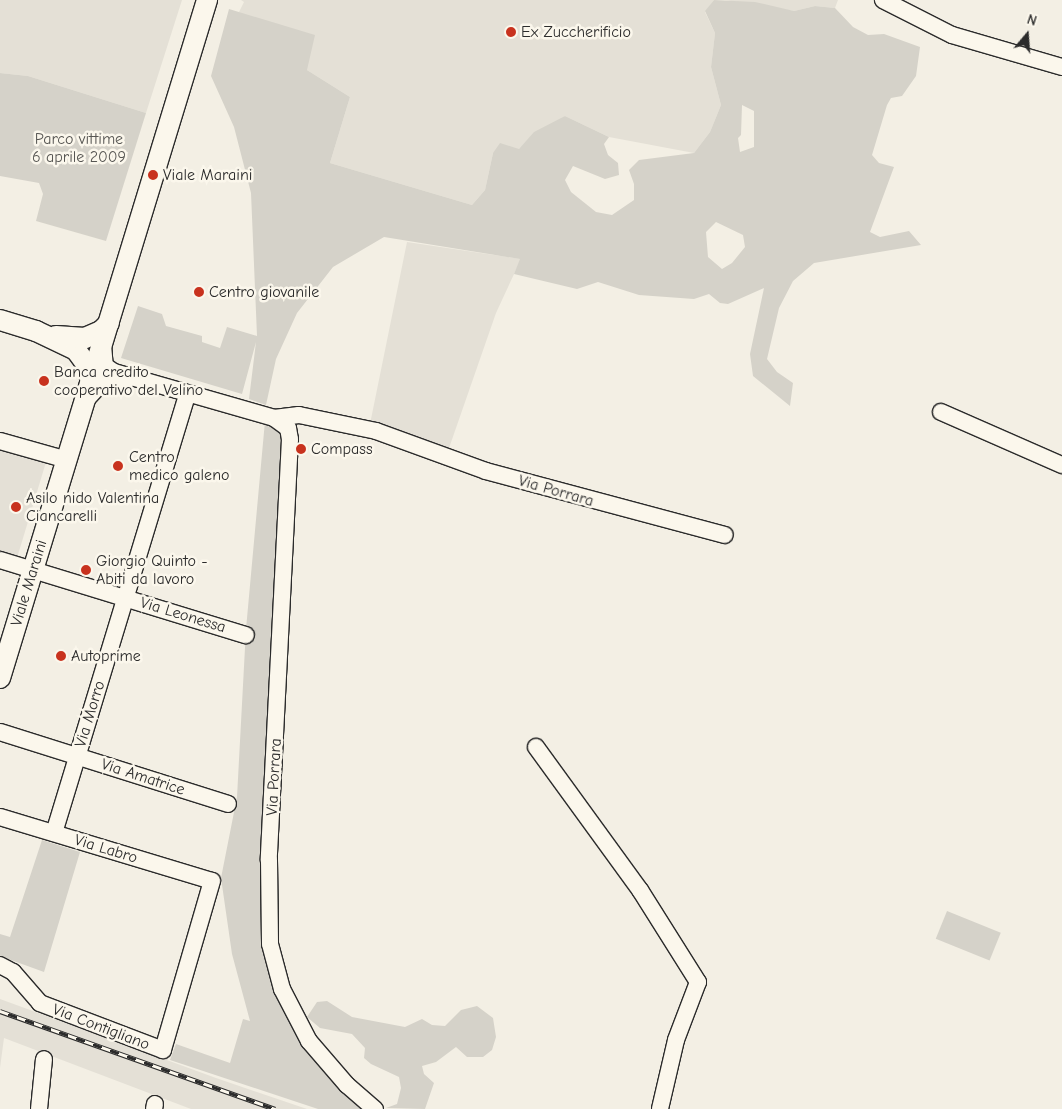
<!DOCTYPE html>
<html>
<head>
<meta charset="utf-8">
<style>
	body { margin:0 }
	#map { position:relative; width:1062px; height:1109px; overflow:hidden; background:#f3efe4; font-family:"Comic Neue",sans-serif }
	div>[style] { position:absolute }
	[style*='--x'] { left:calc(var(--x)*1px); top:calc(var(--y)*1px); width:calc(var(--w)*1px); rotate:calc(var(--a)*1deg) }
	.built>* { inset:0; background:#e4e0d6 }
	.green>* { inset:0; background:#d5d2c9; transform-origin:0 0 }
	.roads { filter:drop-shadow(1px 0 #2b2b2b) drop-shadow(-1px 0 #2b2b2b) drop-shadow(0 1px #2b2b2b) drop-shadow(0 -1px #2b2b2b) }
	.minor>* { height:16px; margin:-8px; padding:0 8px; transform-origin:8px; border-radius:8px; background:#fbf7ec }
	.major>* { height:20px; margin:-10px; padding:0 10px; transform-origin:10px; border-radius:10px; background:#fbf7ec }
	.rail>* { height:5px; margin-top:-2.5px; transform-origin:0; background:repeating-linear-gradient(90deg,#fbf7ec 0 9px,#2b2b2b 0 18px); box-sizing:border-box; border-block:1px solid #2b2b2b }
	.dots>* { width:14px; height:14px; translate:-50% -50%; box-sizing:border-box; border:2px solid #fbf7ec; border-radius:50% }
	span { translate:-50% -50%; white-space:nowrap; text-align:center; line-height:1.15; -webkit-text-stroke:5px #fbf7ec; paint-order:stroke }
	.poi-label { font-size:16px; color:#2b2b2b }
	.left { translate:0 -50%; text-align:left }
	.park-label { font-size:16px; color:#565552 }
	.street-label { font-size:16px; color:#2b2b2b }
	.north { position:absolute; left:1002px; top:10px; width:50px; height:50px; -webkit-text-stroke:4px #fbf7ec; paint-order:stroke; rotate:18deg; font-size:14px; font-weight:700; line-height:20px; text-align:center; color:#2b2b2b }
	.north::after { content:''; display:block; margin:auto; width:18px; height:22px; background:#2b2b2b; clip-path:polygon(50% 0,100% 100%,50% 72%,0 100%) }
</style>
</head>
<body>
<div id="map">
	<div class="built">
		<i style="clip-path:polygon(0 0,182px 0,146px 113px,28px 76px,0 73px)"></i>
		<i style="clip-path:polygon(241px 0,714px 0,705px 12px,715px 33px,711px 67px,721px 105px,710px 132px,694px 153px,609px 137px,565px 116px,519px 149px,493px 153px,485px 190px,472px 205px,330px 163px,350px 97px,307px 70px,239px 12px,244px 2px)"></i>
		<i style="clip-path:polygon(725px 0,838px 0,835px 8px,815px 6px,794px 11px)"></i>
		<i style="clip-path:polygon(407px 242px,521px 259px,496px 313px,448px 451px,370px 424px)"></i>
		<i style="clip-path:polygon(0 448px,46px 462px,17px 558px,0 552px)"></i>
		<i style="clip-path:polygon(0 999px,216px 1078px,307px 1109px,191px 1109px,4px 1038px,0 1068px)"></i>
	</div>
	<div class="green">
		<i style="clip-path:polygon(evenodd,714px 0,755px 2px,794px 11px,815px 6px,835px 8px,853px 27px,868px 35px,884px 34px,920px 47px,916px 76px,902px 96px,891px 98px,887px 105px,872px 155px,879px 163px,894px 167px,870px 232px,880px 237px,909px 231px,921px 245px,814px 263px,793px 281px,779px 308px,767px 359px,777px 372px,793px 383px,790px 406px,753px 376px,750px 354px,764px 288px,728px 304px,720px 303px,709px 294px,694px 299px,639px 295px,598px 282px,577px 289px,514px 274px,520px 259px,384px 237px,333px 267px,297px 313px,276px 359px,266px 405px,249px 399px,256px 342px,242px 394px,121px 358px,138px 306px,162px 314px,166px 326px,202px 336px,202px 342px,220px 348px,227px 327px,257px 336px,251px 193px,234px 127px,211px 76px,229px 9px,315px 35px,307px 70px,350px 97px,330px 163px,472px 205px,485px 190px,493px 153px,500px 143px,519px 149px,534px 132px,565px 116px,609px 137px,604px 144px,608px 155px,618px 163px,619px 175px,605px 179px,573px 166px,565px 180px,571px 192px,596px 212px,612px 215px,634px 200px,634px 184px,629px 170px,639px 160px,694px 153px,710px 132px,721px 105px,711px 67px,715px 33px,705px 11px,714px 0,742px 105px,754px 111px,754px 147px,740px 152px,738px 138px,741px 135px,742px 105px,714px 0,716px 222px,743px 235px,745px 247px,732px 263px,722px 269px,708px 257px,706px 232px,716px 222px)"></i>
		<i style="clip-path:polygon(0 73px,28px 76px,146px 113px,106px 241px,36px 221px,43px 194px,39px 183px,0 176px)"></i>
		<i style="clip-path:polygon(265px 421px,284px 434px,268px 909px,290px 1007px,375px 1109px,318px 1109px,170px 1060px,176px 1044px,230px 1063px,243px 1019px,250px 1021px,232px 954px,221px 878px,237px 797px,246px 629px)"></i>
		<i style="clip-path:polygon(42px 840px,80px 852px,44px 972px,0 956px,0 934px,10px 937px)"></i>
		<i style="left:947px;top:911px;width:58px;height:30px;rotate:22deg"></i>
		<i style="clip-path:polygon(327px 1001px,352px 1017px,405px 1027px,422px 1019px,432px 1025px,445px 1026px,461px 1010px,477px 1006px,493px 1018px,496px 1037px,492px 1050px,483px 1057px,467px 1057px,456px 1047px,436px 1062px,422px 1066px,424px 1074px,434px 1083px,425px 1109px,386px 1108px,397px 1104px,401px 1088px,399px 1077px,371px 1064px,364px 1058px,365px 1048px,352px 1034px,320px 1028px,307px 1017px,317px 1002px)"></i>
	</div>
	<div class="roads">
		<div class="minor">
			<i style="--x:883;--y:0;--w:77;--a:26.9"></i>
			<i style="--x:952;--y:35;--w:115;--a:16.2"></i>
			<i style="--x:103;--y:345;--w:21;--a:85"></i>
			<i style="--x:105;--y:366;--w:11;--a:34"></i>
			<i style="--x:114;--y:372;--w:166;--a:16"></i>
			<i style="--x:274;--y:418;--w:17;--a:36"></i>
			<i style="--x:288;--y:428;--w:11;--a:80"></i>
			<i style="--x:290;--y:439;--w:422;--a:92.9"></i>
			<i style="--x:269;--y:860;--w:84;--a:89.3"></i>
			<i style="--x:270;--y:944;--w:47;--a:75.1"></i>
			<i style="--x:282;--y:989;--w:59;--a:62.6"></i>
			<i style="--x:309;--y:1041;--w:58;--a:49.2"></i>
			<i style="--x:347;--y:1085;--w:37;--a:41"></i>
			<i style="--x:86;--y:400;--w:22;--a:-47"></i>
			<i style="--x:101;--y:384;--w:27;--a:-10"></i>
			<i style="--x:941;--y:412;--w:132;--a:23.7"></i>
			<i style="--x:274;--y:418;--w:25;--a:-7"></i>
			<i style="--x:299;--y:415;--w:79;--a:11.7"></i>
			<i style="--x:376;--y:431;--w:117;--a:20"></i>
			<i style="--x:486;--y:471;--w:247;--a:15"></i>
			<i style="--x:0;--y:441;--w:70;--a:15.8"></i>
			<i style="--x:0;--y:560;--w:257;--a:17"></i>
			<i style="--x:0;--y:732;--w:239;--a:17.5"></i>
			<i style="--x:536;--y:747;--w:177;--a:54"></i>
			<i style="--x:640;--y:890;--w:109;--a:57.8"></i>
			<i style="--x:698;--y:982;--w:62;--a:110.8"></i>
			<i style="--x:676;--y:1040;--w:71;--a:103.1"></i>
			<i style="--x:0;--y:817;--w:221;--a:16.8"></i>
			<i style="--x:212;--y:881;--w:176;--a:106.2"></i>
			<i style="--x:163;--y:1050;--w:132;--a:-159.1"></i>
			<i style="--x:40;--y:1003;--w:41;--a:-131.1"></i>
			<i style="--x:13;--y:972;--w:15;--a:-152"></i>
			<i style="--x:54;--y:833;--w:459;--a:-73.1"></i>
			<i style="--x:39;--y:1109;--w:50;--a:-84.3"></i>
			<i style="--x:154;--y:1109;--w:5;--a:-79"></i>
		</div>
		<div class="major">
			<i style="--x:0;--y:320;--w:38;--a:17"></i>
			<i style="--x:36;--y:331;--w:44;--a:25.4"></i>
			<i style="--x:76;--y:350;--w:19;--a:54"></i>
			<i style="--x:87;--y:365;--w:18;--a:77"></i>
			<i style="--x:56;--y:336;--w:29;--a:4"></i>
			<i style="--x:85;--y:338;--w:17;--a:-24"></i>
			<i style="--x:101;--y:331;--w:11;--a:-45"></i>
			<i style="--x:0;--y:678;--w:709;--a:-73.02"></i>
		</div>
	</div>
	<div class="rail">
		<i style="--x:0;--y:1011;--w:292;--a:19.6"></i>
	</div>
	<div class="dots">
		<i style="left:511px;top:32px;background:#c8321e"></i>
		<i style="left:153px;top:175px;background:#c8321e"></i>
		<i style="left:199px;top:292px;background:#c8321e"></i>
		<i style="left:44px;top:381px;background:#c8321e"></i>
		<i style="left:301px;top:449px;background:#c8321e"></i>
		<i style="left:118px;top:466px;background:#c8321e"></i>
		<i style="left:16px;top:507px;background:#c8321e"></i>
		<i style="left:86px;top:570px;background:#c8321e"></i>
		<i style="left:61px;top:656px;background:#c8321e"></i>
	</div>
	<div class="poi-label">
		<span class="left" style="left:521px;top:32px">Ex Zuccherificio</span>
		<span class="left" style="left:163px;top:175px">Viale Maraini</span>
		<span class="left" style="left:209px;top:292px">Centro giovanile</span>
		<span class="left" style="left:54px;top:381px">Banca credito<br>cooperativo del Velino</span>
		<span class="left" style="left:311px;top:449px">Compass</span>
		<span class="left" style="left:129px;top:466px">Centro<br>medico galeno</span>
		<span class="left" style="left:26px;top:507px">Asilo nido Valentina<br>Ciancarelli</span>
		<span class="left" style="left:96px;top:570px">Giorgio Quinto -<br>Abiti da lavoro</span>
		<span class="left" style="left:71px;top:656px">Autoprime</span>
	</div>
	<div class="park-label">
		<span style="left:79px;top:148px">Parco vittime<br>6 aprile 2009</span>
	</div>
	<div class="street-label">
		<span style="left:556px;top:491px;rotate:16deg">Via Porrara</span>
		<span style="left:29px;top:583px;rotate:-73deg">Viale Maraini</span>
		<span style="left:183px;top:615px;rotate:17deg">Via Leonessa</span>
		<span style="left:90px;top:714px;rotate:-73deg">Via Morro</span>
		<span style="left:143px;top:777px;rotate:18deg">Via Amatrice</span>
		<span style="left:274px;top:777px;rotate:-87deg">Via Porrara</span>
		<span style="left:106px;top:849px;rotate:17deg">Via Labro</span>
		<span style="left:101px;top:1027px;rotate:21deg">Via Contigliano</span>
	</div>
	<div class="north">N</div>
</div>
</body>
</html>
